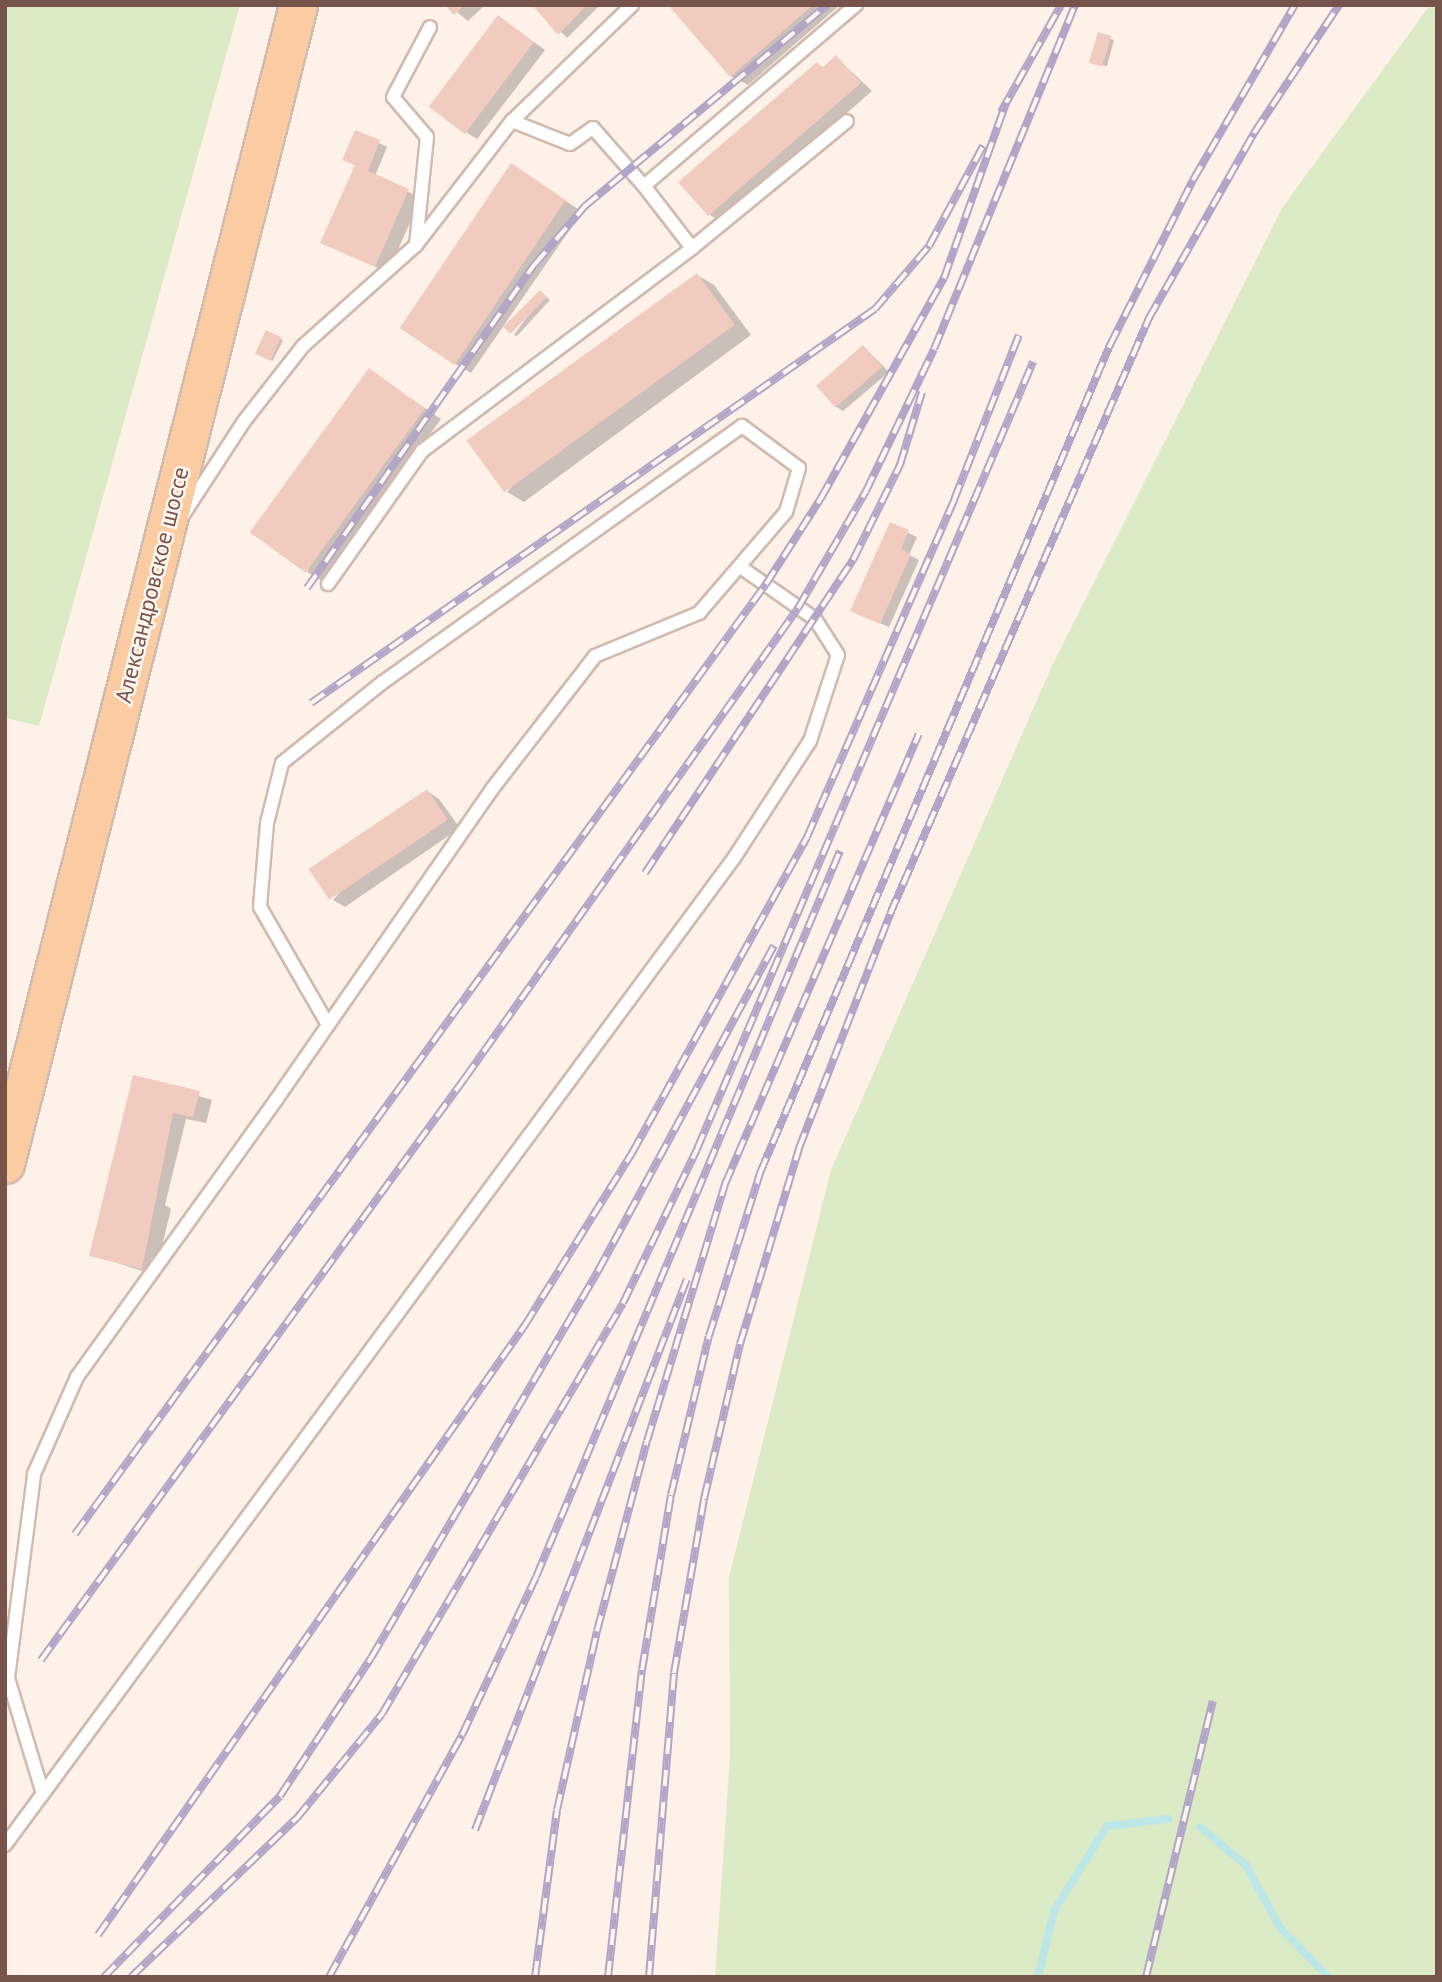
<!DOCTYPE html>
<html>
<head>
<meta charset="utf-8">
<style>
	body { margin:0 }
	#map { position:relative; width:1442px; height:1982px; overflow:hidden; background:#fdf1e8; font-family:"PT Sans",sans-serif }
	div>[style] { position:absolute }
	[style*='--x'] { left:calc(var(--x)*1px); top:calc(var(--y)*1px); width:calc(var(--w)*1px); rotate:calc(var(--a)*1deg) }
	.green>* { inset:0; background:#dbebc6 }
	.shadow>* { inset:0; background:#0003; transform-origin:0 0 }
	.stream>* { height:8px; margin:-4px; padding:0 4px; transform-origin:4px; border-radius:4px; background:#bce7e6 }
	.building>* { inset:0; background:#f2cbc0; transform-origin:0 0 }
	.roads { filter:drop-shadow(2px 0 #d1bab0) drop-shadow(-2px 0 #d1bab0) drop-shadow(0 2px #d1bab0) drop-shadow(0 -2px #d1bab0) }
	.lane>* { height:12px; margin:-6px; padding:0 6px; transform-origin:6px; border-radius:6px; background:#fff }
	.primary>* { height:37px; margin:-18.5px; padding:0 18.5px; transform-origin:18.5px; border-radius:18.5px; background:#fbcba1 }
	.rail>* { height:8px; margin-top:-4px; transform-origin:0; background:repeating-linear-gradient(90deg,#fff6ef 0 16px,#b2a5c7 0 32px); box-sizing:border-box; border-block:2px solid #b2a5c7 }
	span { translate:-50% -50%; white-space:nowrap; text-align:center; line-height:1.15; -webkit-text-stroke:5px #fff6ef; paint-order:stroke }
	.street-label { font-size:23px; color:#77544b }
	.frame { position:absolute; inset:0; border:7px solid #77544b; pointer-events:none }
</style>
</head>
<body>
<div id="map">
	<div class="green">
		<i style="clip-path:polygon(5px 5px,240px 5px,39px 726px,5px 718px)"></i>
		<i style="clip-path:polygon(1430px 5px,1437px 5px,1437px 1977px,715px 1977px,730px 1756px,729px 1577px,831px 1170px,1052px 666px,1282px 208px)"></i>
	</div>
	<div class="shadow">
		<i style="clip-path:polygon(448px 5px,485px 5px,468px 21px)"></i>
		<i style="clip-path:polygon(534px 5px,600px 5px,567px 38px)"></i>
		<i style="clip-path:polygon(670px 5px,840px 5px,748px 85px,731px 76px)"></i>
		<i style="clip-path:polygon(499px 17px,545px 50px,477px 139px,464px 131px)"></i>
		<i style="clip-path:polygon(1099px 35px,1114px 40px,1107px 66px,1096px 64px)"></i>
		<i style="clip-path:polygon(837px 58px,872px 91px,722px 222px,710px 215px,817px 64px,825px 68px)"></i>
		<i style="clip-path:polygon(356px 132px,387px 147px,375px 176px,421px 198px,388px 272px,335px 249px,356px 166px,345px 160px)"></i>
		<i style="clip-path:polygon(528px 175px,582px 212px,471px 373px,454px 363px)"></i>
		<i style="clip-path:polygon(697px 275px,714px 285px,751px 335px,524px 502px,507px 492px)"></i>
		<i style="clip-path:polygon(543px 294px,550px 300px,517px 336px,514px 335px)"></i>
		<i style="left:267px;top:332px;width:18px;height:23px;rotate:27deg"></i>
		<i style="clip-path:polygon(864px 347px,889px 372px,843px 411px,835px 406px)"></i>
		<i style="clip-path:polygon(369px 370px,441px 419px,324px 582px,307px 572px)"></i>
		<i style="clip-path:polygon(890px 524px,917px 537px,909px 555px,919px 560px,889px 627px,860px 615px)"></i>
		<i style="clip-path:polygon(427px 791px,439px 799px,460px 828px,345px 907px,333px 900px)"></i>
		<i style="clip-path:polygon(134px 1077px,212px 1100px,206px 1123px,186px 1119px,165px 1205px,171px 1209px,155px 1275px,92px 1255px)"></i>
	</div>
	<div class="stream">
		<i style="--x:1200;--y:1827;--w:60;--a:39.6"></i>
		<i style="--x:1246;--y:1865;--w:72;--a:61.6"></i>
		<i style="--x:1280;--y:1928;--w:69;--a:45.6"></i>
		<i style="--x:1038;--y:1977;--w:68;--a:-76.4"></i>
		<i style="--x:1054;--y:1911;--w:100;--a:-58.1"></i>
		<i style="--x:1107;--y:1826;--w:62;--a:-6.4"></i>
	</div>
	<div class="building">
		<i style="clip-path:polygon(445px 5px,465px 5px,454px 15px)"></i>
		<i style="clip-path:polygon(532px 5px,587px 5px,558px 35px)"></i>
		<i style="clip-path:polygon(668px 5px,813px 5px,730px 77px)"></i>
		<i style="left:498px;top:15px;width:45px;height:115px;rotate:37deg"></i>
		<i style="left:1098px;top:32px;width:14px;height:32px;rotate:17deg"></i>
		<i style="clip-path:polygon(836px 55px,861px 83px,708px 216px,678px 182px,817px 62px,822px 68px)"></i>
		<i style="clip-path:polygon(355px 130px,380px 140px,368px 171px,409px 189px,375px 267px,320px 243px,355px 165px,342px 160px)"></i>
		<i style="left:511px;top:163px;width:66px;height:199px;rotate:34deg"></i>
		<i style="left:697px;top:273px;width:64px;height:285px;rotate:54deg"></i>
		<i style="left:540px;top:290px;width:10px;height:52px;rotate:45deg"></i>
		<i style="left:266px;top:330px;width:17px;height:26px;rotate:25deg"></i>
		<i style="left:863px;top:345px;width:29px;height:62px;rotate:49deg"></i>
		<i style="left:369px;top:368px;width:69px;height:203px;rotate:36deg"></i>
		<i style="clip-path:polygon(890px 522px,909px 530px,901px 549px,911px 554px,880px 624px,850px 611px)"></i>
		<i style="left:427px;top:789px;width:37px;height:143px;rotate:56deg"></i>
		<i style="clip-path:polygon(133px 1075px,200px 1091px,193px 1117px,173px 1113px,142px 1269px,89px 1256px)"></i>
	</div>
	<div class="roads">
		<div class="lane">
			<i style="--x:512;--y:121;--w:62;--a:21.6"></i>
			<i style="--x:570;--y:144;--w:28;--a:-35"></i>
			<i style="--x:593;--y:128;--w:77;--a:48.7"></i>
			<i style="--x:644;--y:186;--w:279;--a:-40.5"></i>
			<i style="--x:416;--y:245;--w:109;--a:-84.2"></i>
			<i style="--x:427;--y:137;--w:52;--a:-130.4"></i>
			<i style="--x:393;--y:97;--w:79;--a:-62.1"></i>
			<i style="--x:692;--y:248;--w:200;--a:-39.3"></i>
			<i style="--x:183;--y:515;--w:113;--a:-56.9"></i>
			<i style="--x:245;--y:420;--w:94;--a:-51.9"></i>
			<i style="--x:303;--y:346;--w:152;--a:-41.8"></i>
			<i style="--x:416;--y:245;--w:157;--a:-52.3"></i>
			<i style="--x:512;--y:121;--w:167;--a:-44"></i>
			<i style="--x:328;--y:584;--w:163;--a:-54.7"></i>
			<i style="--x:422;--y:451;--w:338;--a:-36.9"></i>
			<i style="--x:692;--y:248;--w:78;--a:-127.7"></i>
			<i style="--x:43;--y:1794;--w:121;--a:-106.8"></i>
			<i style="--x:8;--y:1678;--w:206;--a:-82.7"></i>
			<i style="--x:34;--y:1474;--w:106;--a:-66.1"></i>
			<i style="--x:77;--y:1377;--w:341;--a:-54.3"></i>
			<i style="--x:276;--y:1100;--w:379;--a:-55.2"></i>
			<i style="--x:492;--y:789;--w:168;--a:-52.2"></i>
			<i style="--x:595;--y:656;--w:113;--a:-22.5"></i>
			<i style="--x:699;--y:613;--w:133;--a:-49.3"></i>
			<i style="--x:786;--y:512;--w:46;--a:-73.5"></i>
			<i style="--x:799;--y:468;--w:71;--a:-143.6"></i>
			<i style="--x:742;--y:426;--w:441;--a:144.5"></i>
			<i style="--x:383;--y:682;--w:129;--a:141.3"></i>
			<i style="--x:282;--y:763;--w:62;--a:104"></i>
			<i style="--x:267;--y:823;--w:84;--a:94.8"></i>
			<i style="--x:260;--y:907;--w:136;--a:60"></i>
			<i style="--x:5;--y:1845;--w:1227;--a:-53.55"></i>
			<i style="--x:734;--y:858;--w:140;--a:-57"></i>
			<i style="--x:810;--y:741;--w:90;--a:-72"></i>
			<i style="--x:838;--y:655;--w:43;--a:-122.6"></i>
			<i style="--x:815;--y:619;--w:89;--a:-145.1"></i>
		</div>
		<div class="primary">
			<i style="--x:5;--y:1164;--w:1195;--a:-75.81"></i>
		</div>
	</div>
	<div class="rail">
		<i style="--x:1001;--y:112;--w:123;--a:-60.7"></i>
		<i style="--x:307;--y:588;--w:396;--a:-54.9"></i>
		<i style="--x:535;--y:264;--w:77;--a:-49.2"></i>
		<i style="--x:585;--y:206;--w:315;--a:-39.7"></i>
		<i style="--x:311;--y:703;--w:688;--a:-34.94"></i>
		<i style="--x:875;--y:309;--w:83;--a:-49.4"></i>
		<i style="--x:929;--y:246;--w:114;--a:-61.6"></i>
		<i style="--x:645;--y:873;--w:376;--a:-56.4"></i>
		<i style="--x:853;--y:560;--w:106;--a:-63.7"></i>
		<i style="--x:900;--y:465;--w:76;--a:-73.2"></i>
		<i style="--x:75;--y:1534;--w:1175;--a:-53.97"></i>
		<i style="--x:766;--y:584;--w:102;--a:-57.4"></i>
		<i style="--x:821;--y:498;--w:252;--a:-60.8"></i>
		<i style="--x:944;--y:278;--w:186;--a:-70.5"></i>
		<i style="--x:41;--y:1660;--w:720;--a:-53.93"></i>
		<i style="--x:465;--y:1078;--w:576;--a:-54.68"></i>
		<i style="--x:798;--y:608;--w:135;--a:-59.8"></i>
		<i style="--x:866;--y:491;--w:157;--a:-64.4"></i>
		<i style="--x:934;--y:349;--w:372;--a:-67.7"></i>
		<i style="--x:475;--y:1830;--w:590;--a:-68.96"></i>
		<i style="--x:98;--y:1935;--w:745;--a:-55.01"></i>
		<i style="--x:525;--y:1325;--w:203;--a:-58.1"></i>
		<i style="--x:632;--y:1153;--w:361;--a:-61"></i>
		<i style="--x:807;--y:837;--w:368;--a:-66.4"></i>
		<i style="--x:954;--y:500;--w:177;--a:-68.5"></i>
		<i style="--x:104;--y:1977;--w:252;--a:-45.8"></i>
		<i style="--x:280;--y:1796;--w:165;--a:-56.6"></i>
		<i style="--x:371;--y:1658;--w:449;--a:-59.6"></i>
		<i style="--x:598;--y:1271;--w:370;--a:-61.6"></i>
		<i style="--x:131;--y:1977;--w:230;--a:-43.8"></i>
		<i style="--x:297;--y:1818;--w:134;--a:-50.7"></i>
		<i style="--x:382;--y:1714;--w:476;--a:-59.6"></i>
		<i style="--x:623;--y:1303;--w:171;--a:-64.3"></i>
		<i style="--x:697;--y:1149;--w:856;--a:-66.88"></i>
		<i style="--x:329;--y:1977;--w:276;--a:-61.2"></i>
		<i style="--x:462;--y:1735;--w:174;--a:-64.9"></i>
		<i style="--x:536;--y:1577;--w:787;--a:-67.28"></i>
		<i style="--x:535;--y:1977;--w:168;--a:-82.5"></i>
		<i style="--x:557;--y:1810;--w:183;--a:-77.4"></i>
		<i style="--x:597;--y:1631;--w:196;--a:-75.3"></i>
		<i style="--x:647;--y:1441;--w:269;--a:-73.1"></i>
		<i style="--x:725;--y:1184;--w:490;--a:-66.7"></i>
		<i style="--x:608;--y:1977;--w:309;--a:-83.7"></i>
		<i style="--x:642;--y:1670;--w:177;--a:-80.6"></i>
		<i style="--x:671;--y:1495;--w:163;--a:-76.6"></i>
		<i style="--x:709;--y:1336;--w:171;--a:-72.6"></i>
		<i style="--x:760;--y:1173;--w:899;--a:-67.09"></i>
		<i style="--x:1110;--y:345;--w:185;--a:-63.3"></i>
		<i style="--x:1193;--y:180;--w:203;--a:-59.8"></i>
		<i style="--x:649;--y:1977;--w:305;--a:-85.3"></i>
		<i style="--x:674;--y:1673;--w:177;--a:-80.2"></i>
		<i style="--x:704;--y:1499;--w:159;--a:-76.9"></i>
		<i style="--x:740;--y:1344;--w:205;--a:-73.2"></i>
		<i style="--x:799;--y:1148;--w:251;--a:-68.7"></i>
		<i style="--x:890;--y:914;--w:650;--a:-66.51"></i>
		<i style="--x:1149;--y:318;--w:213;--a:-60.4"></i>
		<i style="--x:1254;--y:133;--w:154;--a:-56.4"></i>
		<i style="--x:1146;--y:1977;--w:284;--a:-76.4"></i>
	</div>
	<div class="street-label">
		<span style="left:152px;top:585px;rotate:-76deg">Александровское шоссе</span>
	</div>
	<div class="frame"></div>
</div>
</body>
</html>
